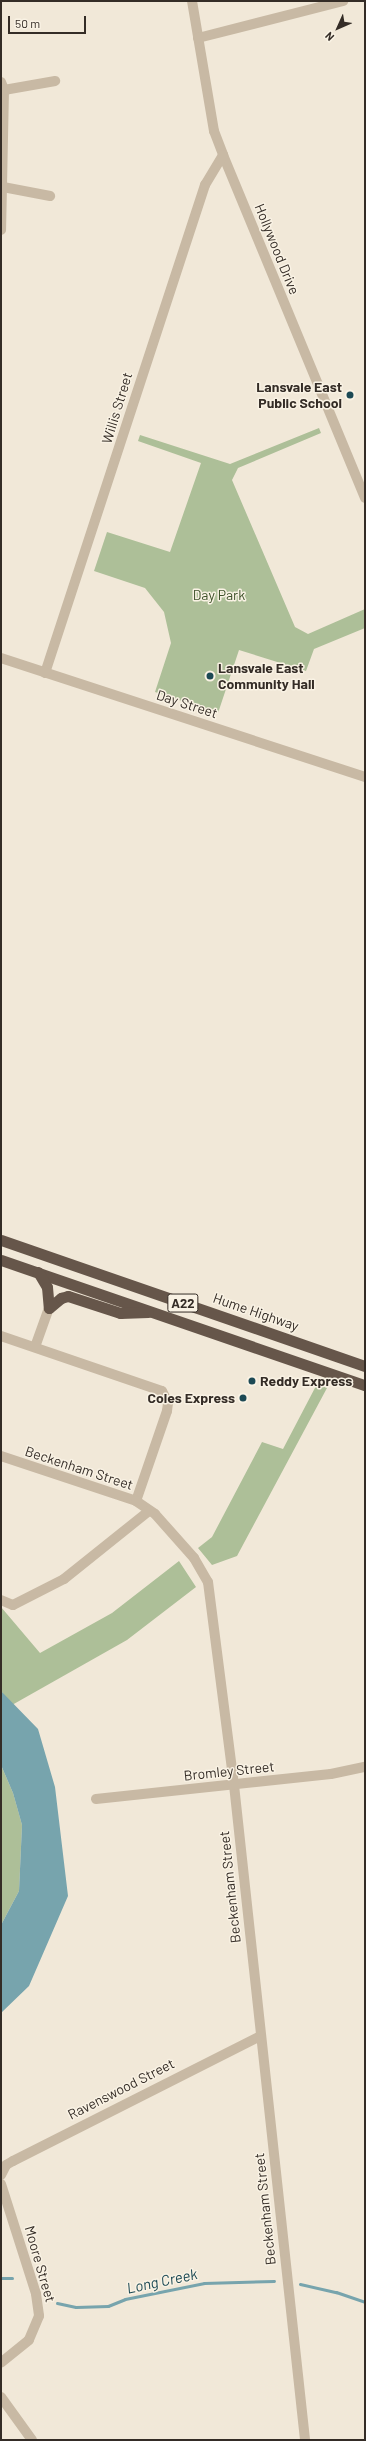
<!DOCTYPE html>
<html>
<head>
<meta charset="utf-8">
<style>
	body { margin:0 }
	#map { position:relative; width:366px; height:2441px; overflow:hidden; background:#f1e8d8; font-family:Barlow,sans-serif }
	div>[style] { position:absolute }
	[style*='--x'] { left:calc(var(--x)*1px); top:calc(var(--y)*1px); width:calc(var(--w)*1px); rotate:calc(var(--a)*1deg) }
	.green>* { inset:0; background:#adbf98 }
	.water>* { inset:0; background:#77a4ad }
	.stream>* { height:3px; margin:-1.5px; padding:0 1.5px; transform-origin:1.5px; border-radius:1.5px; background:#77a4ad }
	.minor>* { height:10px; margin:-5px; padding:0 5px; transform-origin:5px; border-radius:5px; background:#c8b9a4 }
	.tertiary>* { height:10px; margin:-5px; padding:0 5px; transform-origin:5px; border-radius:5px; background:#c8b9a4 }
	.trunk>* { height:11px; margin:-5.5px; padding:0 5.5px; transform-origin:5.5px; border-radius:5.5px; background:#66564a }
	.dots>* { width:11px; height:11px; translate:-50% -50%; box-sizing:border-box; border:2px solid #f9f2e4; border-radius:50% }
	span { translate:-50% -50%; white-space:nowrap; text-align:center; line-height:1.15; -webkit-text-stroke:3px #f9f2e4; paint-order:stroke }
	.shield-label span { padding:1px 3px; background:#f9f2e4; border:1px solid; border-radius:3px; -webkit-text-stroke-width:0 }
	.shield-label { font-size:13px; color:#342c26; font-weight:700 }
	.street-label { font-size:14px; color:#342c26 }
	.poi-label { font-size:14px; color:#342c26; font-weight:700 }
	.right { translate:-100% -50%; text-align:right }
	.left { translate:0 -50%; text-align:left }
	.park-label { font-size:14px; color:#3e522a }
	.water-label { font-size:15px; color:#1c4954; font-style:italic }
	.frame { position:absolute; inset:0; border:2px solid #342c26; pointer-events:none }
	.north { position:absolute; left:318px; top:8px; width:40px; height:40px; -webkit-text-stroke:3px #f9f2e4; paint-order:stroke; rotate:225deg; font-size:11px; font-weight:700; line-height:16px; text-align:center; color:#342c26 }
	.north::after { content:''; display:block; margin:auto; width:14px; height:18px; background:#342c26; clip-path:polygon(50% 0,100% 100%,50% 72%,0 100%) }
	.scale { position:absolute; left:8px; top:16px; width:78px; height:18px; box-sizing:border-box; border:2px solid #342c26; border-top:0; padding-left:5px; font-size:12px; line-height:14px; white-space:nowrap; color:#342c26; -webkit-text-stroke:3px #f9f2e4; paint-order:stroke }
</style>
</head>
<body>
<div id="map">
	<div class="green">
		<i style="clip-path:polygon(319px 428px,321px 433px,238px 468px,232px 480px,295px 627px,308px 634px,365px 609px,365px 628px,314px 649px,306px 671px,239px 650px,218px 713px,155px 692px,171px 643px,164px 612px,145px 588px,94px 571px,107px 532px,170px 552px,201px 463px,138px 441px,140px 435px,230px 464px)"></i>
		<i style="clip-path:polygon(317px 1384px,327px 1388px,237px 1556px,212px 1565px,198px 1548px,212px 1537px,262px 1442px,283px 1449px)"></i>
		<i style="clip-path:polygon(179px 1561px,196px 1587px,127px 1640px,12px 1705px,1px 1691px,1px 1607px,40px 1653px,112px 1613px)"></i>
		<i style="clip-path:polygon(1px 1765px,13px 1793px,22px 1825px,19px 1891px,1px 1925px)"></i>
	</div>
	<div class="water">
		<i style="clip-path:polygon(1px 1691px,38px 1729px,55px 1787px,68px 1896px,29px 1986px,1px 2013px,1px 1925px,19px 1891px,22px 1825px,13px 1793px,1px 1765px)"></i>
	</div>
	<div class="stream">
		<i style="--x:1;--y:2278;--w:11;--a:0"></i>
		<i style="--x:300;--y:2284;--w:37;--a:13"></i>
		<i style="--x:336;--y:2292;--w:31;--a:19"></i>
		<i style="--x:57;--y:2303;--w:19;--a:12"></i>
		<i style="--x:76;--y:2307;--w:32;--a:-2"></i>
		<i style="--x:108;--y:2306;--w:18;--a:-22"></i>
		<i style="--x:125;--y:2299;--w:81;--a:-11.4"></i>
		<i style="--x:204;--y:2283;--w:70;--a:-1.6"></i>
	</div>
	<div class="minor">
		<i style="--x:192;--y:1;--w:132;--a:80.4"></i>
		<i style="--x:214;--y:131;--w:26;--a:69"></i>
		<i style="--x:223;--y:155;--w:371;--a:67.5"></i>
		<i style="--x:198;--y:38;--w:150;--a:-14.3"></i>
		<i style="--x:1;--y:82;--w:9;--a:69"></i>
		<i style="--x:4;--y:90;--w:140;--a:91.2"></i>
		<i style="--x:4;--y:90;--w:52;--a:-10"></i>
		<i style="--x:3;--y:187;--w:48;--a:10.8"></i>
		<i style="--x:45;--y:673;--w:514;--a:-71.85"></i>
		<i style="--x:205;--y:185;--w:35;--a:-59"></i>
		<i style="--x:1;--y:1336;--w:170;--a:18.9"></i>
		<i style="--x:162;--y:1391;--w:13;--a:63"></i>
		<i style="--x:168;--y:1403;--w:8;--a:97"></i>
		<i style="--x:167;--y:1411;--w:95;--a:109"></i>
		<i style="--x:35;--y:1347;--w:41;--a:-70.3"></i>
		<i style="--x:1;--y:1456;--w:142;--a:18.4"></i>
		<i style="--x:136;--y:1501;--w:23;--a:34"></i>
		<i style="--x:155;--y:1514;--w:59;--a:48.4"></i>
		<i style="--x:194;--y:1558;--w:28;--a:60"></i>
		<i style="--x:208;--y:1582;--w:205;--a:82.7"></i>
		<i style="--x:234;--y:1785;--w:659;--a:83.81"></i>
		<i style="--x:1;--y:1600;--w:13;--a:23"></i>
		<i style="--x:13;--y:1605;--w:57;--a:-27"></i>
		<i style="--x:64;--y:1579;--w:109;--a:-38.7"></i>
		<i style="--x:96;--y:1799;--w:236;--a:-6.1"></i>
		<i style="--x:331;--y:1774;--w:35;--a:-12"></i>
		<i style="--x:1;--y:2175;--w:11;--a:-63"></i>
		<i style="--x:6;--y:2165;--w:8;--a:-30"></i>
		<i style="--x:13;--y:2161;--w:277;--a:-26.8"></i>
		<i style="--x:1;--y:2184;--w:115;--a:72.3"></i>
		<i style="--x:36;--y:2294;--w:22;--a:82"></i>
		<i style="--x:39;--y:2316;--w:26;--a:113"></i>
		<i style="--x:29;--y:2340;--w:36;--a:141"></i>
		<i style="--x:1;--y:2397;--w:53;--a:54.2"></i>
	</div>
	<div class="tertiary">
		<i style="--x:1;--y:658;--w:383;--a:18.1"></i>
	</div>
	<div class="trunk">
		<i style="--x:1;--y:1240;--w:385;--a:19.1"></i>
		<i style="--x:1;--y:1260;--w:385;--a:19"></i>
		<i style="--x:38;--y:1272;--w:17;--a:59"></i>
		<i style="--x:47;--y:1287;--w:21;--a:85"></i>
		<i style="--x:49;--y:1308;--w:16;--a:-40"></i>
		<i style="--x:61;--y:1298;--w:7;--a:-16"></i>
		<i style="--x:68;--y:1296;--w:55;--a:18.1"></i>
		<i style="--x:120;--y:1313;--w:28;--a:-2"></i>
	</div>
	<div class="dots">
		<i style="left:350px;top:395px;background:#1c4954"></i>
		<i style="left:210px;top:676px;background:#1c4954"></i>
		<i style="left:252px;top:1381px;background:#1c4954"></i>
		<i style="left:243px;top:1398px;background:#1c4954"></i>
	</div>
	<div class="shield-label">
		<span style="left:183px;top:1303px">A22</span>
	</div>
	<div class="street-label">
		<span style="left:277px;top:249px;rotate:68deg">Hollywood Drive</span>
		<span style="left:117px;top:408px;rotate:-73deg">Willis Street</span>
		<span style="left:187px;top:704px;rotate:18deg">Day Street</span>
		<span style="left:256px;top:1312px;rotate:19deg">Hume Highway</span>
		<span style="left:79px;top:1468px;rotate:18deg">Beckenham Street</span>
		<span style="left:229px;top:1771px;rotate:-6deg">Bromley Street</span>
		<span style="left:230px;top:1887px;rotate:-96deg">Beckenham Street</span>
		<span style="left:121px;top:2089px;rotate:-27deg">Ravenswood Street</span>
		<span style="left:265px;top:2209px;rotate:-96deg">Beckenham Street</span>
		<span style="left:40px;top:2264px;rotate:74deg">Moore Street</span>
	</div>
	<div class="poi-label">
		<span class="right" style="left:342px;top:395px">Lansvale East<br>Public School</span>
		<span class="left" style="left:218px;top:676px">Lansvale East<br>Community Hall</span>
		<span class="left" style="left:260px;top:1381px">Reddy Express</span>
		<span class="right" style="left:235px;top:1398px">Coles Express</span>
	</div>
	<div class="park-label">
		<span style="left:219px;top:595px">Day Park</span>
	</div>
	<div class="water-label">
		<span style="left:162px;top:2281px;rotate:-12deg">Long Creek</span>
	</div>
	<div class="frame"></div>
	<div class="north">N</div>
	<div class="scale">50 m</div>
</div>
</body>
</html>
